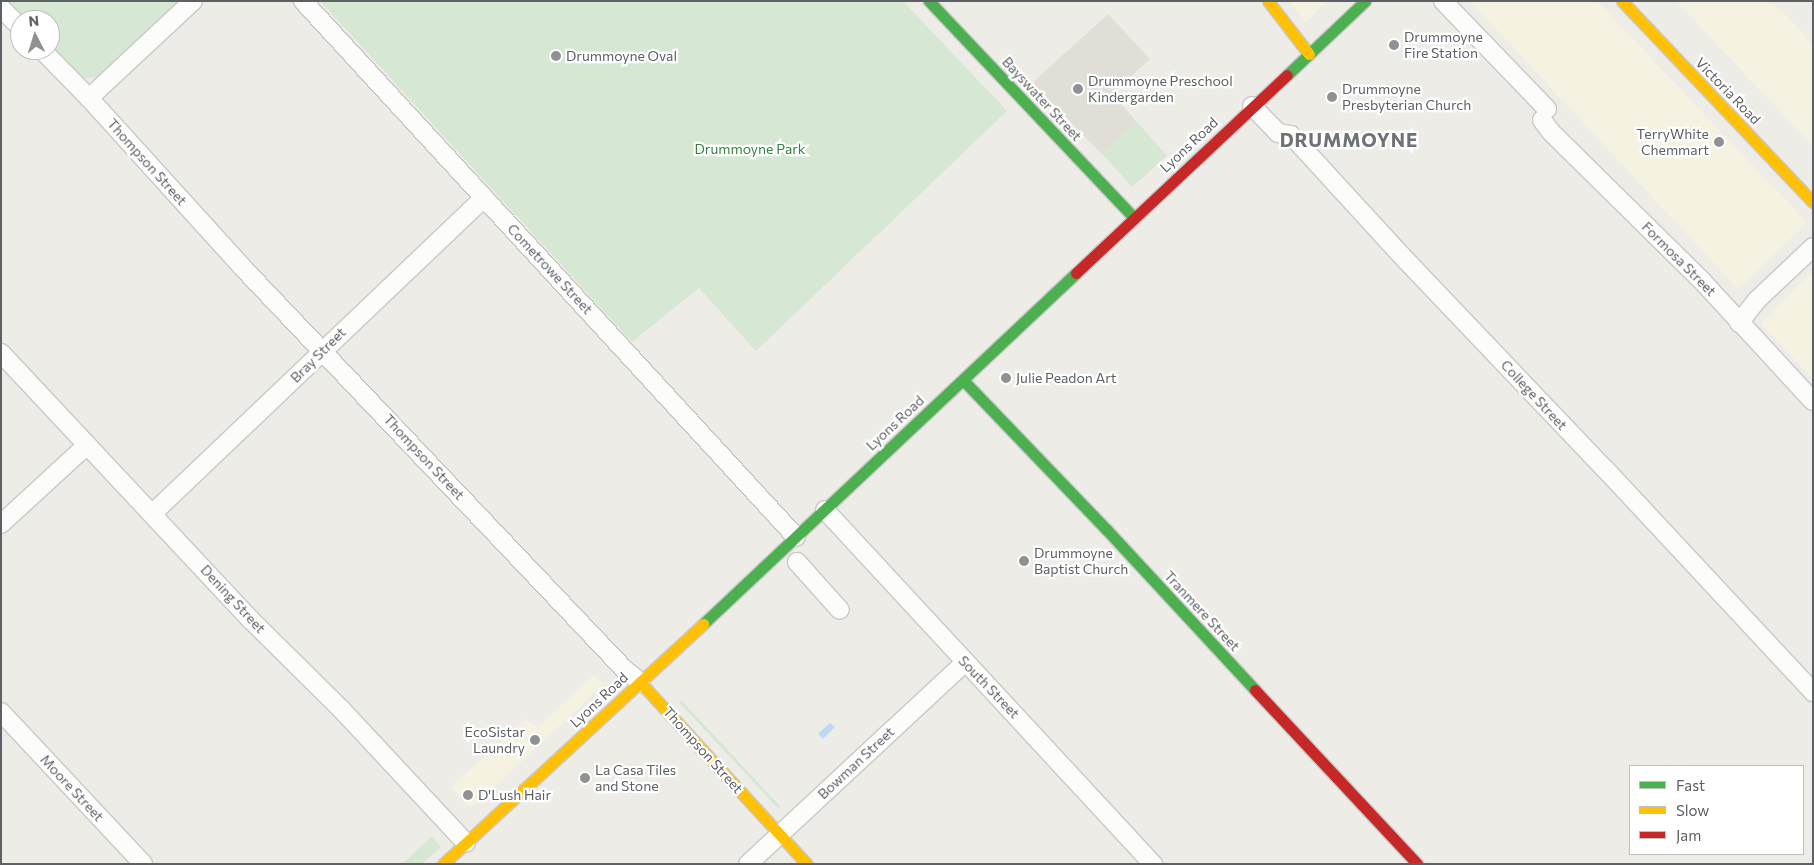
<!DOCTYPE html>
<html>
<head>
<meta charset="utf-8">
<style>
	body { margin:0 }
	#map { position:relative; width:1814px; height:865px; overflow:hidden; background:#edece7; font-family:Commissioner,sans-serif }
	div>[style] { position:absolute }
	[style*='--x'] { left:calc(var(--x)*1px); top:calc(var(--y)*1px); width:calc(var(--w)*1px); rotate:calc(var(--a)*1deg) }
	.commercial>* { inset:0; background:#f5f2e1 }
	.education>* { inset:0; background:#e0ded7 }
	.green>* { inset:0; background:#d6e8d4; transform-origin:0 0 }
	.water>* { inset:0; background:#bdd9f5 }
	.roads { filter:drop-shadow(1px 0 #c9c9c9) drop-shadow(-1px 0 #c9c9c9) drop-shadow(0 1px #c9c9c9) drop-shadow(0 -1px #c9c9c9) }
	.street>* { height:18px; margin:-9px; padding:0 9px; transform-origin:9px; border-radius:9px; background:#fcfcfb }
	.fast>* { height:11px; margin:-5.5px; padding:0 5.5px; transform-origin:5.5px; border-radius:5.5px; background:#4caf50 }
	.slow>* { height:11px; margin:-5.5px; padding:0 5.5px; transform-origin:5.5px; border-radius:5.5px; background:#ffc107 }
	.jam>* { height:11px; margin:-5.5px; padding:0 5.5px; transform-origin:5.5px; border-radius:5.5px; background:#c62828 }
	.dots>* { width:14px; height:14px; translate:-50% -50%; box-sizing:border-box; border:2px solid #fff; border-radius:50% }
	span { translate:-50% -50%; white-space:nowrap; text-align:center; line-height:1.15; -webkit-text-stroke:4.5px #fff; paint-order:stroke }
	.poi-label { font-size:14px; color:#5d6065 }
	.left { translate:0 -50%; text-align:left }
	.right { translate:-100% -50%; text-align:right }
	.street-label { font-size:14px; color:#5d6065 }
	.park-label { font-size:14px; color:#388141 }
	.district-label { font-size:19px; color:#6e7277; font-weight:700; letter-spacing:1px }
	.frame { position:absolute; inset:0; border:2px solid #5d6065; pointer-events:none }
	.legend { position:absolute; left:1629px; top:765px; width:175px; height:90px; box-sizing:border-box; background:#fff; border:1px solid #bebfc1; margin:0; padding:6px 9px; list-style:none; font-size:15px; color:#5d6065 }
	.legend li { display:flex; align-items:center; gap:10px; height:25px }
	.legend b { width:25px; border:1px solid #bebfc1 }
	.north { position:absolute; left:10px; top:10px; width:50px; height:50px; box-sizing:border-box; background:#fff; border:1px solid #bebfc1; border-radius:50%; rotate:355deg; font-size:14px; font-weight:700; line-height:20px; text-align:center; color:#5d6065 }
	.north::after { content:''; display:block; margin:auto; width:18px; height:22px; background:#8f9192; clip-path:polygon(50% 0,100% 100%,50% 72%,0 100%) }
</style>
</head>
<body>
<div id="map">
	<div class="commercial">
		<i style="clip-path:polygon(1290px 1px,1327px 1px,1306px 22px)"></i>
		<i style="clip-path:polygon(1470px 1px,1597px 1px,1807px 223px,1738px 289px)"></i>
		<i style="clip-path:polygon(1676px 1px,1772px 1px,1813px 45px,1813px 146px)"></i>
		<i style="clip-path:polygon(1813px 270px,1813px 379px,1761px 324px)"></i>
		<i style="clip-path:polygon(594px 675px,604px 684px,474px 806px,468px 806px,451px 787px,526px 718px,537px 728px)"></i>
	</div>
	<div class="education">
		<i style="clip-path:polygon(1108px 14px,1150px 59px,1112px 94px,1137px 122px,1102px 154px,1032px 83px)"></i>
	</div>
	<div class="green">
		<i style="clip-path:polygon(5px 1px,182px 1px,97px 77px,86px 78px,78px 77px,50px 48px,50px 20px,23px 20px)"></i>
		<i style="clip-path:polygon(320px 1px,903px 1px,1007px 111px,756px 351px,699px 288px,632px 342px)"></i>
		<i style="left:1137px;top:122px;width:45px;height:47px;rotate:48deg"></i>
		<i style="left:682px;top:701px;width:144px;height:3px;rotate:47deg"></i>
		<i style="clip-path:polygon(432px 836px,441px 847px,422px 864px,402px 864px)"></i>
	</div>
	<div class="water">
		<i style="clip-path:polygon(830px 723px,835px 727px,823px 739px,818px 734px)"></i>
	</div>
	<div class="roads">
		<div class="street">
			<i style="--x:303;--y:1;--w:728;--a:47.39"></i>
			<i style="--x:1443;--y:1;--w:150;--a:46.1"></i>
			<i style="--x:1;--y:8;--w:27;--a:45"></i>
			<i style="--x:42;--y:50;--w:67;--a:45.6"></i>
			<i style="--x:89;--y:98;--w:232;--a:47.8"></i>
			<i style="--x:245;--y:270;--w:550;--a:46.47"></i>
			<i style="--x:624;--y:669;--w:21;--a:39"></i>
			<i style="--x:89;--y:98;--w:142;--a:-43"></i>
			<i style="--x:1252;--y:106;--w:37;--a:46"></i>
			<i style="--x:1278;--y:133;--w:13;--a:9"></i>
			<i style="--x:1291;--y:135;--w:163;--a:47.5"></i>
			<i style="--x:1401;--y:255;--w:297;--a:46.4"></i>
			<i style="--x:1606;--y:470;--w:304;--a:47"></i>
			<i style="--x:1542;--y:120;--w:15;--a:53"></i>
			<i style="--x:1551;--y:132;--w:214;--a:44.6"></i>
			<i style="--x:1703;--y:282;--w:162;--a:47.3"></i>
			<i style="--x:1739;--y:323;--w:29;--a:-52"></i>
			<i style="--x:1757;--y:300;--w:77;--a:-43.4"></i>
			<i style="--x:1;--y:353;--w:366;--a:46.9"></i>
			<i style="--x:251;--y:620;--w:127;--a:44.7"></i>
			<i style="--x:341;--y:709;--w:183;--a:47"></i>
			<i style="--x:825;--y:510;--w:483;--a:47.2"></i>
			<i style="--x:153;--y:513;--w:457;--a:-43.6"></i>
			<i style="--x:1;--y:524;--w:117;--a:-42.6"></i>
			<i style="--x:797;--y:562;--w:64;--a:48.1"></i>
			<i style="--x:1;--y:712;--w:208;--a:46.9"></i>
			<i style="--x:748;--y:864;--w:296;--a:-42.9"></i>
		</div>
		<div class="fast">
			<i style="--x:929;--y:1;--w:297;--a:46.6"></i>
			<i style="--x:1287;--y:75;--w:108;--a:-43.5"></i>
			<i style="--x:963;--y:380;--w:208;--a:46.2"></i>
			<i style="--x:1107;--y:530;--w:218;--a:47.2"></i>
			<i style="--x:703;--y:624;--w:512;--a:-43.26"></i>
		</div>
		<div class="slow">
			<i style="--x:1268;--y:1;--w:67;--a:52.3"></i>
			<i style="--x:1622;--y:1;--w:277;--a:46.5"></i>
			<i style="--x:640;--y:682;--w:247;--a:47.5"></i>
			<i style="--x:443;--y:864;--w:354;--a:-42.7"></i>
		</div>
		<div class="jam">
			<i style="--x:1076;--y:273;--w:289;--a:-43.2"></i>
			<i style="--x:1255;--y:690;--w:238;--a:47"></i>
		</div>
	</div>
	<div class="dots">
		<i style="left:1394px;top:45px;background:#8f9192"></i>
		<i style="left:556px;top:56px;background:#8f9192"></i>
		<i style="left:1078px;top:89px;background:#8f9192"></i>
		<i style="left:1332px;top:97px;background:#8f9192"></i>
		<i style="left:1719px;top:142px;background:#8f9192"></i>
		<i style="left:1006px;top:378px;background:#8f9192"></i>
		<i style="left:1024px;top:561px;background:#8f9192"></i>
		<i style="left:535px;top:740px;background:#8f9192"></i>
		<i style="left:585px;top:778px;background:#8f9192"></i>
		<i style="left:468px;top:795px;background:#8f9192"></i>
	</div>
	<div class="poi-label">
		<span class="left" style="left:1404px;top:45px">Drummoyne<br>Fire Station</span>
		<span class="left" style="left:566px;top:56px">Drummoyne Oval</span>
		<span class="left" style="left:1088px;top:89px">Drummoyne Preschool<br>Kindergarden</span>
		<span class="left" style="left:1342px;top:97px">Drummoyne<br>Presbyterian Church</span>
		<span class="right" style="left:1709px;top:142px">TerryWhite<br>Chemmart</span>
		<span class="left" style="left:1016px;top:378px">Julie Peadon Art</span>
		<span class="left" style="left:1034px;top:561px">Drummoyne<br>Baptist Church</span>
		<span class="right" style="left:525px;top:740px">EcoSistar<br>Laundry</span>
		<span class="left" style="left:595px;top:778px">La Casa Tiles<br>and Stone</span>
		<span class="left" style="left:478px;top:795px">D'Lush Hair</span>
	</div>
	<div class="street-label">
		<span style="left:1728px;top:91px;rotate:46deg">Victoria Road</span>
		<span style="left:1042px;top:99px;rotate:47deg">Bayswater Street</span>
		<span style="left:1189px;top:145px;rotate:-43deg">Lyons Road</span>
		<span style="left:147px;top:162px;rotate:48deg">Thompson Street</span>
		<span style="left:1679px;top:259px;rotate:45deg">Formosa Street</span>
		<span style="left:550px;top:269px;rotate:47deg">Cometrowe Street</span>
		<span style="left:318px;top:355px;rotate:-45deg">Bray Street</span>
		<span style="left:1534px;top:395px;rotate:47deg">College Street</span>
		<span style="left:895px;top:423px;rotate:-43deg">Lyons Road</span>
		<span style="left:424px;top:457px;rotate:47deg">Thompson Street</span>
		<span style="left:233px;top:599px;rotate:47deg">Dening Street</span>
		<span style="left:1202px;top:611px;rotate:47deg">Tranmere Street</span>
		<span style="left:989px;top:687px;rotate:46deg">South Street</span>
		<span style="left:599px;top:700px;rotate:-43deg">Lyons Road</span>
		<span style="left:703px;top:750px;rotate:48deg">Thompson Street</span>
		<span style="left:856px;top:763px;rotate:-43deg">Bowman Street</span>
		<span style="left:72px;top:788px;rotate:47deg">Moore Street</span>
	</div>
	<div class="park-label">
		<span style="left:750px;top:149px">Drummoyne Park</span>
	</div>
	<div class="district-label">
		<span style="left:1349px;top:140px">DRUMMOYNE</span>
	</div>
	<div class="frame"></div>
	<ul class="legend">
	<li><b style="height:6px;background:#4caf50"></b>Fast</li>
	<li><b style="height:6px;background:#ffc107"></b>Slow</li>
	<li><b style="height:6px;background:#c62828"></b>Jam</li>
	</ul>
	<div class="north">N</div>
</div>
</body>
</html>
